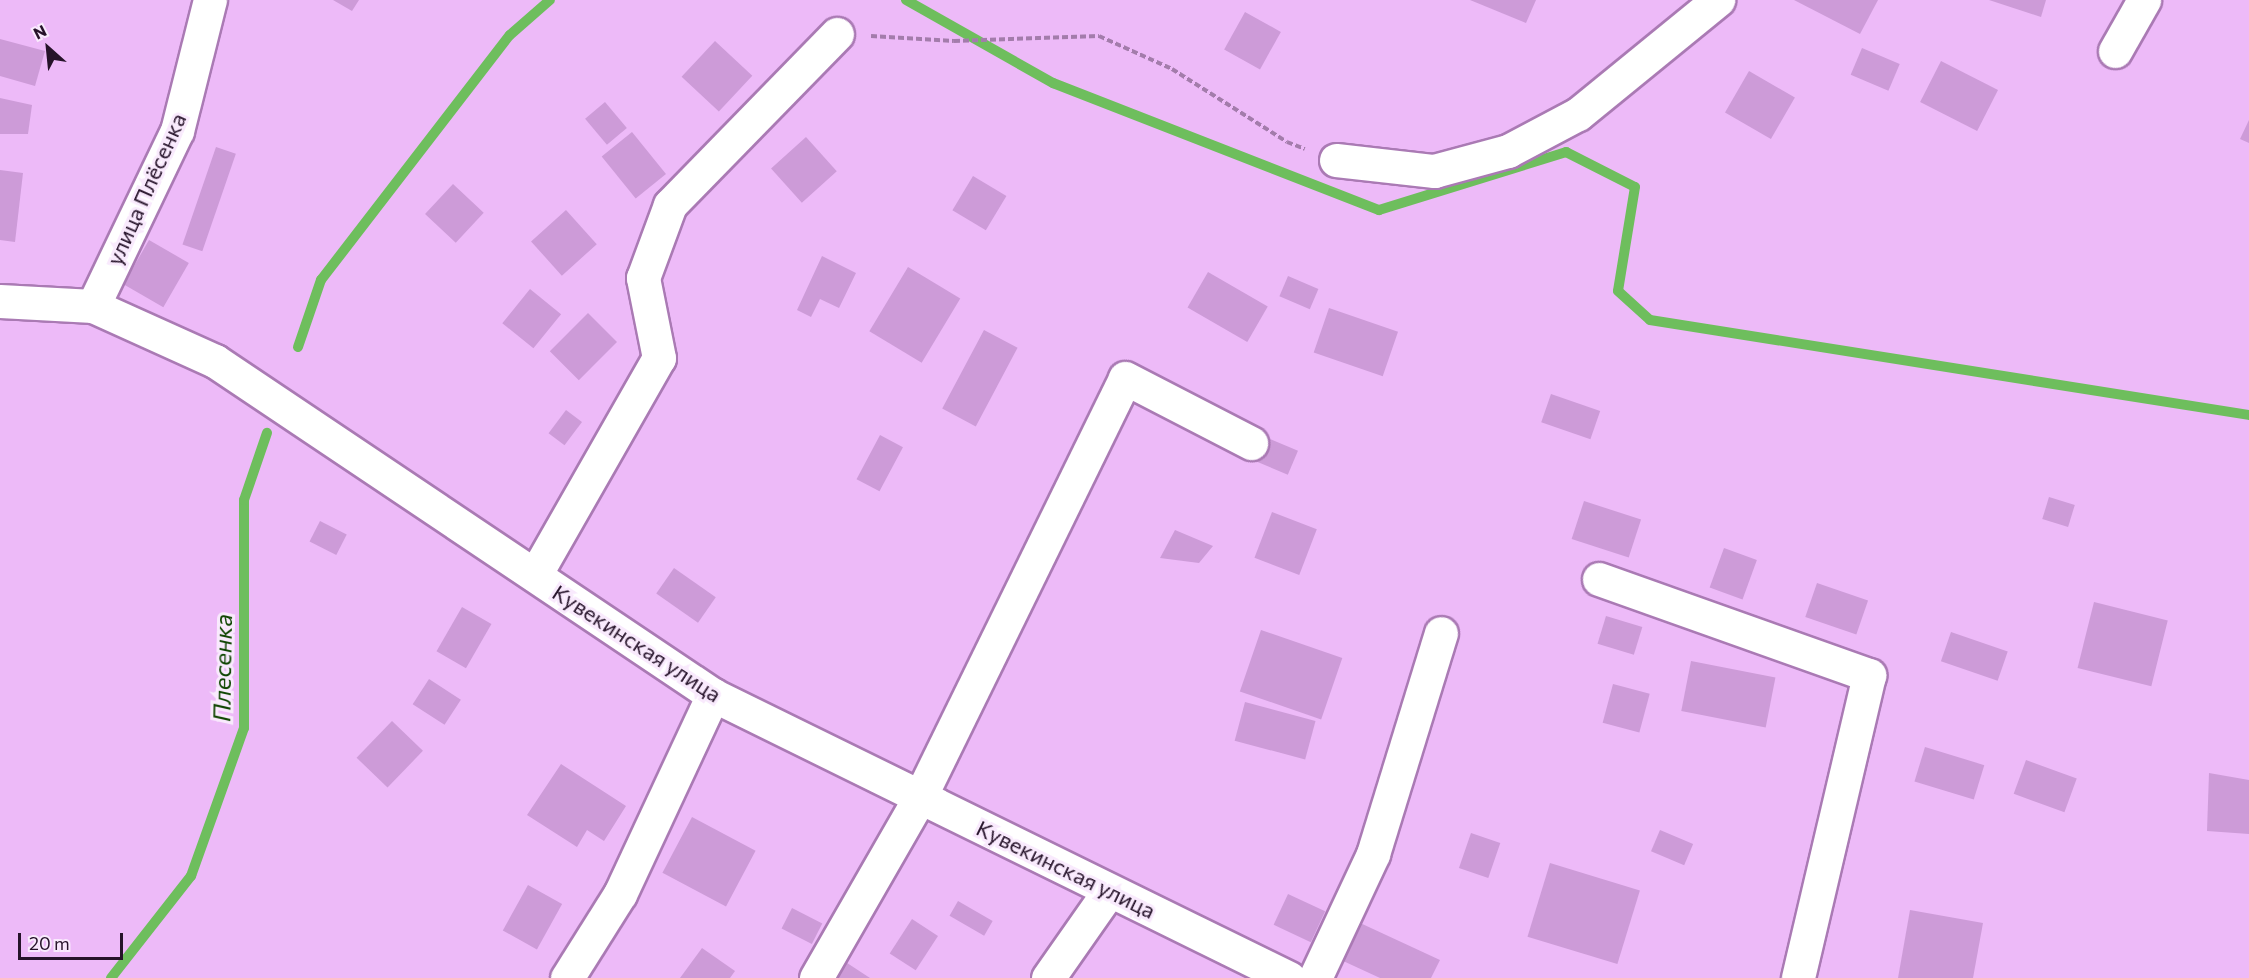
<!DOCTYPE html>
<html>
<head>
<meta charset="utf-8">
<style>
	body { margin:0 }
	#map { position:relative; width:2249px; height:978px; overflow:hidden; background:#edbaf8; font-family:Commissioner,sans-serif }
	div>[style] { position:absolute }
	[style*='--x'] { left:calc(var(--x)*1px); top:calc(var(--y)*1px); width:calc(var(--w)*1px); rotate:calc(var(--a)*1deg) }
	.stream>* { height:10px; margin:-5px; padding:0 5px; transform-origin:5px; border-radius:5px; background:#6ebe5d }
	.building>* { inset:0; background:#cd9bd8; transform-origin:0 0 }
	.path>* { height:4px; margin-top:-2px; transform-origin:0; background:repeating-linear-gradient(90deg,#a37cab 0 6px,transparent 0 9px) }
	.roads { filter:drop-shadow(2px 0 #aa7ab4) drop-shadow(-2px 0 #aa7ab4) drop-shadow(0 2px #aa7ab4) drop-shadow(0 -2px #aa7ab4) }
	.minor>* { height:33px; margin:-16.5px; padding:0 16.5px; transform-origin:16.5px; border-radius:16.5px; background:#fff }
	span { translate:-50% -50%; white-space:nowrap; text-align:center; line-height:1.15; -webkit-text-stroke:6px #f9eafd; paint-order:stroke }
	.street-label { font-size:22px; color:#26132a }
	.water-label { font-size:24px; color:#0e4500; font-style:italic }
	.north { position:absolute; left:18px; top:18px; width:60px; height:60px; -webkit-text-stroke:4px #f9eafd; paint-order:stroke; rotate:333deg; font-size:16px; font-weight:700; line-height:24px; text-align:center; color:#26132a }
	.north::after { content:''; display:block; margin:auto; width:21px; height:27px; background:#26132a; clip-path:polygon(50% 0,100% 100%,50% 72%,0 100%) }
	.scale { position:absolute; left:18px; top:933px; width:105px; height:27px; box-sizing:border-box; border:3px solid #26132a; border-top:0; padding-left:8px; font-size:18px; line-height:21px; white-space:nowrap; color:#26132a; -webkit-text-stroke:4px #f9eafd; paint-order:stroke }
</style>
</head>
<body>
<div id="map">
	<div class="stream">
		<i style="--x:906;--y:0;--w:169;--a:29.5"></i>
		<i style="--x:1053;--y:83;--w:350;--a:21.3"></i>
		<i style="--x:1379;--y:210;--w:196;--a:-17.2"></i>
		<i style="--x:1566;--y:152;--w:77;--a:26.9"></i>
		<i style="--x:1635;--y:187;--w:105;--a:99.3"></i>
		<i style="--x:1618;--y:291;--w:43;--a:42.2"></i>
		<i style="--x:1650;--y:320;--w:606;--a:9.01"></i>
		<i style="--x:298;--y:347;--w:71;--a:-71.1"></i>
		<i style="--x:321;--y:280;--w:309;--a:-52.4"></i>
		<i style="--x:510;--y:35;--w:53;--a:-41.2"></i>
		<i style="--x:111;--y:978;--w:130;--a:-51.9"></i>
		<i style="--x:191;--y:876;--w:157;--a:-70.3"></i>
		<i style="--x:244;--y:728;--w:228;--a:-90"></i>
		<i style="--x:244;--y:500;--w:71;--a:-71.1"></i>
	</div>
	<div class="building">
		<i style="clip-path:polygon(333px 0,359px 0,352px 11px)"></i>
		<i style="clip-path:polygon(1470px 0,1536px 0,1526px 23px)"></i>
		<i style="clip-path:polygon(1794px 0,1878px 0,1860px 34px)"></i>
		<i style="clip-path:polygon(1989px 0,2046px 0,2041px 17px)"></i>
		<i style="left:1245px;top:12px;width:41px;height:43px;rotate:29deg"></i>
		<i style="clip-path:polygon(0 39px,45px 51px,35px 86px,0 76px)"></i>
		<i style="left:715px;top:41px;width:51px;height:49px;rotate:43deg"></i>
		<i style="left:1862px;top:48px;width:41px;height:29px;rotate:23deg"></i>
		<i style="left:1941px;top:61px;width:64px;height:46px;rotate:27deg"></i>
		<i style="left:1749px;top:71px;width:53px;height:48px;rotate:30deg"></i>
		<i style="clip-path:polygon(0 98px,32px 105px,28px 134px,0 134px)"></i>
		<i style="left:605px;top:102px;width:34px;height:26px;rotate:50deg"></i>
		<i style="clip-path:polygon(2249px 120px,2249px 143px,2240px 139px)"></i>
		<i style="left:632px;top:132px;width:54px;height:39px;rotate:51deg"></i>
		<i style="left:806px;top:137px;width:46px;height:47px;rotate:48deg"></i>
		<i style="left:216px;top:147px;width:21px;height:103px;rotate:19deg"></i>
		<i style="clip-path:polygon(0 170px,23px 173px,15px 242px,0 240px)"></i>
		<i style="left:973px;top:176px;width:39px;height:40px;rotate:31deg"></i>
		<i style="left:453px;top:184px;width:42px;height:41px;rotate:43deg"></i>
		<i style="left:566px;top:210px;width:46px;height:47px;rotate:48deg"></i>
		<i style="left:149px;top:240px;width:46px;height:51px;rotate:30deg"></i>
		<i style="clip-path:polygon(822px 256px,856px 273px,839px 308px,820px 299px,811px 317px,797px 310px)"></i>
		<i style="left:908px;top:267px;width:61px;height:75px;rotate:31deg"></i>
		<i style="left:1208px;top:272px;width:69px;height:41px;rotate:30deg"></i>
		<i style="left:1288px;top:276px;width:33px;height:22px;rotate:23deg"></i>
		<i style="left:530px;top:289px;width:40px;height:44px;rotate:39deg"></i>
		<i style="left:1329px;top:308px;width:73px;height:47px;rotate:19deg"></i>
		<i style="left:588px;top:313px;width:41px;height:54px;rotate:45deg"></i>
		<i style="left:984px;top:330px;width:38px;height:89px;rotate:28deg"></i>
		<i style="left:1551px;top:394px;width:52px;height:30px;rotate:19deg"></i>
		<i style="left:566px;top:410px;width:20px;height:29px;rotate:37deg"></i>
		<i style="left:880px;top:435px;width:26px;height:50px;rotate:28deg"></i>
		<i style="left:1263px;top:436px;width:38px;height:26px;rotate:23deg"></i>
		<i style="left:2049px;top:497px;width:27px;height:23px;rotate:17deg"></i>
		<i style="left:1584px;top:501px;width:60px;height:40px;rotate:18deg"></i>
		<i style="left:1272px;top:512px;width:48px;height:49px;rotate:21deg"></i>
		<i style="left:320px;top:521px;width:30px;height:23px;rotate:27deg"></i>
		<i style="clip-path:polygon(1175px 530px,1213px 546px,1199px 563px,1160px 558px)"></i>
		<i style="left:1724px;top:548px;width:35px;height:42px;rotate:20deg"></i>
		<i style="left:674px;top:568px;width:51px;height:31px;rotate:35deg"></i>
		<i style="left:1817px;top:583px;width:54px;height:36px;rotate:19deg"></i>
		<i style="left:2094px;top:602px;width:76px;height:68px;rotate:14deg"></i>
		<i style="left:462px;top:607px;width:34px;height:51px;rotate:30deg"></i>
		<i style="left:1606px;top:616px;width:38px;height:29px;rotate:17deg"></i>
		<i style="left:1261px;top:630px;width:86px;height:65px;rotate:19deg"></i>
		<i style="left:1951px;top:632px;width:60px;height:31px;rotate:19deg"></i>
		<i style="left:1691px;top:661px;width:86px;height:51px;rotate:11deg"></i>
		<i style="left:429px;top:679px;width:38px;height:30px;rotate:33deg"></i>
		<i style="left:1613px;top:684px;width:38px;height:40px;rotate:15deg"></i>
		<i style="left:1245px;top:702px;width:73px;height:40px;rotate:15deg"></i>
		<i style="left:392px;top:721px;width:43px;height:51px;rotate:44deg"></i>
		<i style="left:1925px;top:747px;width:62px;height:36px;rotate:17deg"></i>
		<i style="left:2026px;top:760px;width:54px;height:36px;rotate:20deg"></i>
		<i style="clip-path:polygon(561px 764px,626px 806px,604px 841px,587px 830px,577px 847px,527px 815px)"></i>
		<i style="clip-path:polygon(2209px 773px,2249px 780px,2249px 834px,2207px 831px)"></i>
		<i style="left:692px;top:817px;width:72px;height:63px;rotate:28deg"></i>
		<i style="left:1660px;top:830px;width:36px;height:23px;rotate:23deg"></i>
		<i style="left:1471px;top:833px;width:31px;height:37px;rotate:19deg"></i>
		<i style="left:1550px;top:863px;width:94px;height:77px;rotate:17deg"></i>
		<i style="left:528px;top:885px;width:39px;height:52px;rotate:29deg"></i>
		<i style="left:1288px;top:894px;width:41px;height:34px;rotate:25deg"></i>
		<i style="left:958px;top:901px;width:40px;height:17px;rotate:30deg"></i>
		<i style="left:792px;top:908px;width:34px;height:23px;rotate:27deg"></i>
		<i style="clip-path:polygon(1910px 910px,1983px 923px,1973px 978px,1898px 978px)"></i>
		<i style="left:912px;top:919px;width:31px;height:41px;rotate:33deg"></i>
		<i style="clip-path:polygon(1358px 922px,1440px 960px,1431px 978px,1380px 978px,1341px 960px)"></i>
		<i style="clip-path:polygon(702px 948px,735px 971px,730px 978px,680px 978px)"></i>
		<i style="clip-path:polygon(841px 959px,870px 978px,829px 978px)"></i>
	</div>
	<div class="path">
		<i style="--x:871;--y:36;--w:83;--a:3.4"></i>
		<i style="--x:954;--y:41;--w:145;--a:-2"></i>
		<i style="--x:1099;--y:36;--w:80;--a:24.3"></i>
		<i style="--x:1172;--y:69;--w:136;--a:32.4"></i>
		<i style="--x:1287;--y:142;--w:19;--a:21"></i>
	</div>
	<div class="roads">
		<div class="minor">
			<i style="--x:2115;--y:51;--w:59;--a:-60.4"></i>
			<i style="--x:1336;--y:160;--w:99;--a:6.4"></i>
			<i style="--x:1434;--y:171;--w:77;--a:-15.1"></i>
			<i style="--x:1508;--y:151;--w:79;--a:-27.9"></i>
			<i style="--x:1578;--y:114;--w:181;--a:-39.2"></i>
			<i style="--x:0;--y:301;--w:93;--a:3.1"></i>
			<i style="--x:93;--y:306;--w:134;--a:24.3"></i>
			<i style="--x:215;--y:361;--w:600;--a:33.85"></i>
			<i style="--x:713;--y:695;--w:642;--a:26.17"></i>
			<i style="--x:93;--y:306;--w:194;--a:-64.4"></i>
			<i style="--x:177;--y:131;--w:135;--a:-75.9"></i>
			<i style="--x:535;--y:575;--w:250;--a:-60.3"></i>
			<i style="--x:659;--y:358;--w:82;--a:-101.3"></i>
			<i style="--x:643;--y:278;--w:78;--a:-69.7"></i>
			<i style="--x:670;--y:205;--w:239;--a:-45.7"></i>
			<i style="--x:1599;--y:579;--w:287;--a:19.6"></i>
			<i style="--x:1869;--y:675;--w:311;--a:103.2"></i>
			<i style="--x:567;--y:978;--w:99;--a:-57.8"></i>
			<i style="--x:620;--y:894;--w:220;--a:-65"></i>
			<i style="--x:816;--y:978;--w:209;--a:-60.1"></i>
			<i style="--x:920;--y:797;--w:466;--a:-63.9"></i>
			<i style="--x:1125;--y:378;--w:142;--a:27.3"></i>
			<i style="--x:1048;--y:978;--w:106;--a:-55"></i>
			<i style="--x:1315;--y:978;--w:137;--a:-64.9"></i>
			<i style="--x:1373;--y:854;--w:231;--a:-72.9"></i>
		</div>
	</div>
	<div class="street-label">
		<span style="left:146px;top:189px;rotate:-66deg">улица Плёсенка</span>
		<span style="left:637px;top:643px;rotate:33deg">Кувекинская улица</span>
		<span style="left:1066px;top:869px;rotate:26deg">Кувекинская улица</span>
	</div>
	<div class="water-label">
		<span style="left:222px;top:668px;rotate:-89deg">Плесенка</span>
	</div>
	<div class="north">N</div>
	<div class="scale">20 m</div>
</div>
</body>
</html>
